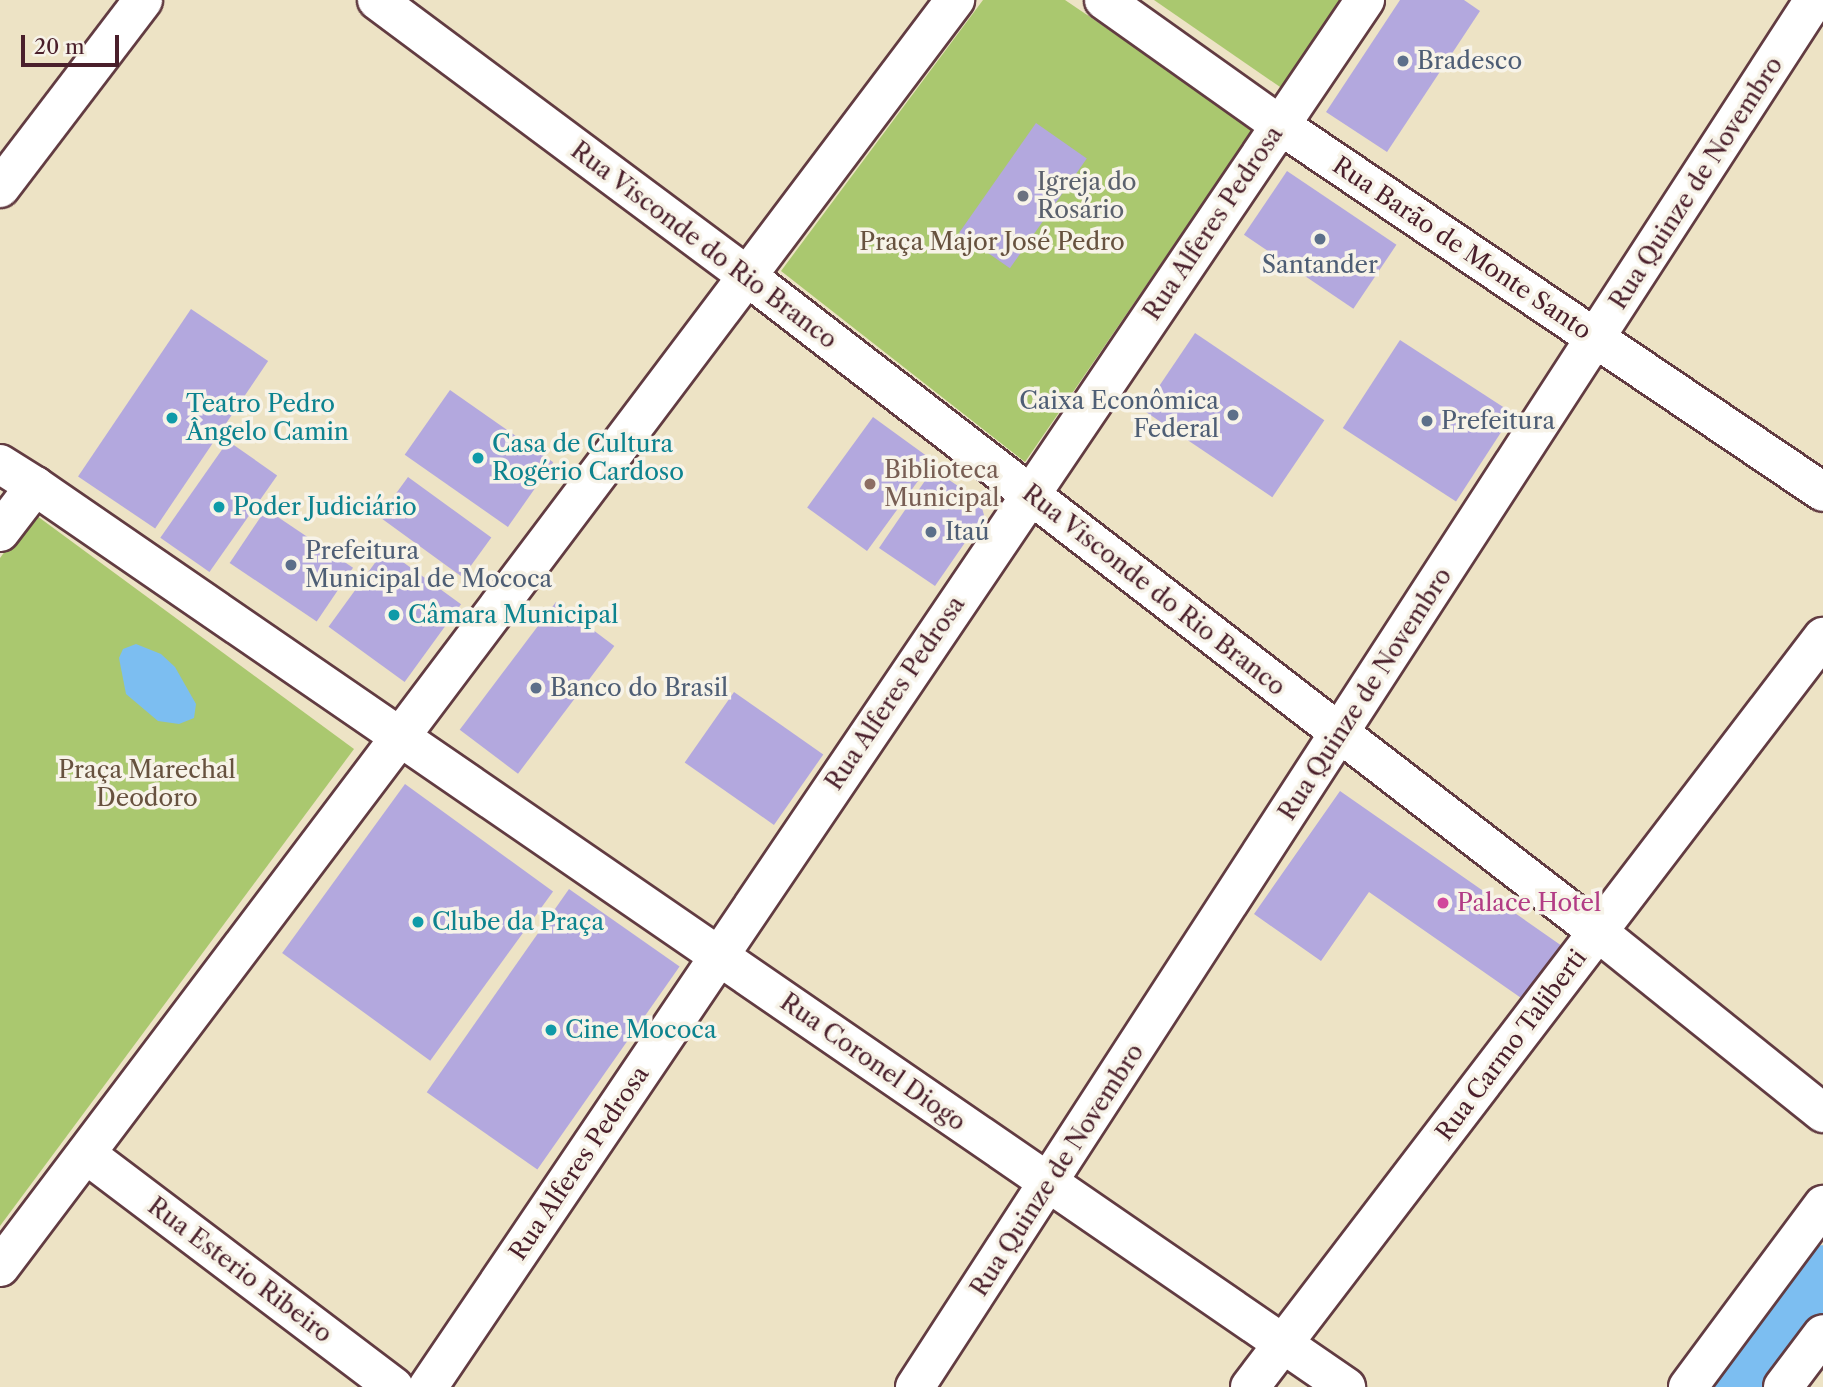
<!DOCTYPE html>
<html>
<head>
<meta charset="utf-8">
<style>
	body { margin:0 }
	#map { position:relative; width:1823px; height:1387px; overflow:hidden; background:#ede3c5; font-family:"Libre Caslon Text",serif }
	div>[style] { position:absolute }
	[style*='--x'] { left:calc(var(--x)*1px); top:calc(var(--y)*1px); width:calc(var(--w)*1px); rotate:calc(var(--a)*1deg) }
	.green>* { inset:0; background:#aac86f }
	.water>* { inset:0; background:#7cbef1 }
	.river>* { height:60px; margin:-30px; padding:0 30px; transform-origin:30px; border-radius:30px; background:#7cbef1 }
	.building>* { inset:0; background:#b3a8de; transform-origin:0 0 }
	.roads { filter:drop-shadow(2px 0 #623c42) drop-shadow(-2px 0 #623c42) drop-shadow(0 2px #623c42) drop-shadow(0 -2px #623c42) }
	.minor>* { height:38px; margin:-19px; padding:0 19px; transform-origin:19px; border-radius:19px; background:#fff }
	.major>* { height:38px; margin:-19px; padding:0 19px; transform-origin:19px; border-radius:19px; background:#fff }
	.dots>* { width:19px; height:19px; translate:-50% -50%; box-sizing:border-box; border:4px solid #f7f3e8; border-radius:50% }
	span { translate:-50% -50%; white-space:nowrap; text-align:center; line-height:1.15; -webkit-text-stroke:7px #f7f3e8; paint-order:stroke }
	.service-label { font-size:24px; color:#4e5e75 }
	.left { translate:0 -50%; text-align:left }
	.right { translate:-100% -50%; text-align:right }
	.worship-label { font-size:24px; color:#5b616d }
	.street-label { font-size:24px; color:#4a1f2b }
	.park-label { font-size:24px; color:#67523f }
	.culture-label { font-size:24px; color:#0d838f }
	.education-label { font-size:24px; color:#785e54 }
	.hotel-label { font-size:24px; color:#b23c85 }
	.scale { position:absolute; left:21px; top:35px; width:98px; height:32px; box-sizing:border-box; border:4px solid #4a1f2b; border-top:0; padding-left:9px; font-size:21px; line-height:24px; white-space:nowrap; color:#4a1f2b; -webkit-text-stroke:5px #f7f3e8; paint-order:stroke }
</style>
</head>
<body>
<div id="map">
	<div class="green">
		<i style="clip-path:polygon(983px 0,1065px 0,1254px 128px,1025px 462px,781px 271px)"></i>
		<i style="clip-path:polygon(1154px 0,1342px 0,1283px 89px)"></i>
		<i style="clip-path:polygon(33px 513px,354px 749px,0 1226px,0 558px)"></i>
	</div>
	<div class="water">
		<i style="clip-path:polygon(136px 644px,161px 654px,175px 667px,196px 704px,194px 718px,179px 724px,158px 721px,126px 694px,119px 658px,123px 649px)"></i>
	</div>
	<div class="river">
		<i style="--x:1740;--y:1387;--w:139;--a:-53.5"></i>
	</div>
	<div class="building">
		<i style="clip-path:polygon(1400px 0,1464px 0,1480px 11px,1387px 152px,1326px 112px)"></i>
		<i style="left:1036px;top:123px;width:62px;height:134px;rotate:35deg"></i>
		<i style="left:1287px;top:171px;width:132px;height:77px;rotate:34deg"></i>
		<i style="left:191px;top:309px;width:93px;height:202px;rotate:34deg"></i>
		<i style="left:1195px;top:333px;width:156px;height:93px;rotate:34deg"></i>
		<i style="left:1400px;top:340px;width:135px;height:105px;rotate:33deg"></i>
		<i style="left:450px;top:390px;width:126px;height:79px;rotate:35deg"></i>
		<i style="left:873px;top:417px;width:74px;height:112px;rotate:36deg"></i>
		<i style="left:228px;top:441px;width:60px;height:118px;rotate:35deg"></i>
		<i style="clip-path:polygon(933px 469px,980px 501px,984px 515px,935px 586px,879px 548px)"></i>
		<i style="left:408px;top:477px;width:103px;height:49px;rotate:36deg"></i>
		<i style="left:266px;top:509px;width:105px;height:65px;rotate:34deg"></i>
		<i style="left:385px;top:549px;width:94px;height:96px;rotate:36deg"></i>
		<i style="left:556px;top:602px;width:73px;height:160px;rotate:37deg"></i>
		<i style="left:734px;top:692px;width:109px;height:86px;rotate:35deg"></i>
		<i style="left:405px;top:784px;width:183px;height:209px;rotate:36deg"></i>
		<i style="clip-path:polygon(1340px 791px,1562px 946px,1524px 1000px,1369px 892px,1321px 961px,1254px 914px)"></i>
		<i style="left:569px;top:889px;width:135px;height:248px;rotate:35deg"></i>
	</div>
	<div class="roads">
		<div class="minor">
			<i style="--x:377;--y:0;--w:463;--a:36.7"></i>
			<i style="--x:748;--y:277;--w:1073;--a:37.62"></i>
			<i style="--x:1598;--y:932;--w:289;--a:38.8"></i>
			<i style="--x:1104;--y:0;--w:216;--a:35.4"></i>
			<i style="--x:1280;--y:125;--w:655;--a:34.05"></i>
			<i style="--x:0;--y:188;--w:236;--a:-52.7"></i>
			<i style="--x:0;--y:464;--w:41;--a:32.2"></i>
			<i style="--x:400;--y:737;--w:923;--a:-53.02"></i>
			<i style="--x:428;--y:1387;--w:1674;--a:-55.96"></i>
			<i style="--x:915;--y:1387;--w:1653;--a:-57.05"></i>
			<i style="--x:1250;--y:1387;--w:944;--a:-52.62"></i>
		</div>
		<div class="major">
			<i style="--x:0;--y:532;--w:58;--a:-52.7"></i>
			<i style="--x:35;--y:486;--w:1591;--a:34.5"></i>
			<i style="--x:86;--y:1154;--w:386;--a:37.1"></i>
			<i style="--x:0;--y:1267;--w:664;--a:-52.96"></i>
			<i style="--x:1688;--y:1387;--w:227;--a:-53.4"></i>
			<i style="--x:1783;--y:1387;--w:66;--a:-53"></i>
		</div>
	</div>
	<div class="dots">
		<i style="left:1403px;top:61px;background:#5c6f8a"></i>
		<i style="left:1023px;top:196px;background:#6b7280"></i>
		<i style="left:1320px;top:239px;background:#5c6f8a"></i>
		<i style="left:1233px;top:415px;background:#5c6f8a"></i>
		<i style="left:172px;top:418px;background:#0f9aa8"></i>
		<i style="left:1427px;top:421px;background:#5c6f8a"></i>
		<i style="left:478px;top:458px;background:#0f9aa8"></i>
		<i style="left:870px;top:484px;background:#8d6e63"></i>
		<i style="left:219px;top:507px;background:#0f9aa8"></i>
		<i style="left:931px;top:532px;background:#5c6f8a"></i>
		<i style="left:291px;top:565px;background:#5c6f8a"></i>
		<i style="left:394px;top:615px;background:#0f9aa8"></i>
		<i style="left:536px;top:688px;background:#5c6f8a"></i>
		<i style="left:1443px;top:903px;background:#d1479c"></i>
		<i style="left:418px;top:922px;background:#0f9aa8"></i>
		<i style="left:551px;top:1030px;background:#0f9aa8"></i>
	</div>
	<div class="service-label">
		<span class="left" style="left:1417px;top:61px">Bradesco</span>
		<span style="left:1320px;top:265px">Santander</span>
		<span class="right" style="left:1219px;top:415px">Caixa Econômica<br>Federal</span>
		<span class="left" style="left:1441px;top:421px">Prefeitura</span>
		<span class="left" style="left:945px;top:532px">Itaú</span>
		<span class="left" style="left:305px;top:565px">Prefeitura<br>Municipal de Mococa</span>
		<span class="left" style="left:550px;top:688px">Banco do Brasil</span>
	</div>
	<div class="worship-label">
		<span class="left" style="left:1037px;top:196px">Igreja do<br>Rosário</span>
	</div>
	<div class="street-label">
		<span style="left:1696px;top:183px;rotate:-57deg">Rua Quinze de Novembro</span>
		<span style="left:1213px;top:223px;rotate:-56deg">Rua Alferes Pedrosa</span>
		<span style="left:704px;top:245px;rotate:37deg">Rua Visconde do Rio Branco</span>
		<span style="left:1462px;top:248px;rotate:34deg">Rua Barão de Monte Santo</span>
		<span style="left:1154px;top:590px;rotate:38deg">Rua Visconde do Rio Branco</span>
		<span style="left:895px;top:693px;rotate:-56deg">Rua Alferes Pedrosa</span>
		<span style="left:1365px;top:694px;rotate:-57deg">Rua Quinze de Novembro</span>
		<span style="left:1511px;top:1045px;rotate:-53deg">Rua Carmo Taliberti</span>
		<span style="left:873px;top:1062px;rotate:35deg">Rua Coronel Diogo</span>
		<span style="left:579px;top:1163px;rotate:-56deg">Rua Alferes Pedrosa</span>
		<span style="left:1057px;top:1170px;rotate:-57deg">Rua Quinze de Novembro</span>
		<span style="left:240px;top:1270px;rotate:37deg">Rua Esterio Ribeiro</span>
	</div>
	<div class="park-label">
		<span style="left:992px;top:242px">Praça Major José Pedro</span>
		<span style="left:147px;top:784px">Praça Marechal<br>Deodoro</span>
	</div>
	<div class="culture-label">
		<span class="left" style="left:186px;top:418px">Teatro Pedro<br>Ângelo Camin</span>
		<span class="left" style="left:492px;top:458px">Casa de Cultura<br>Rogério Cardoso</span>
		<span class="left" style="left:233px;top:507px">Poder Judiciário</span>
		<span class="left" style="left:408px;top:615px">Câmara Municipal</span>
		<span class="left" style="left:432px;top:922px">Clube da Praça</span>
		<span class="left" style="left:565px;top:1030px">Cine Mococa</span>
	</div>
	<div class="education-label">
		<span class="left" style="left:884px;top:484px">Biblioteca<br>Municipal</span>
	</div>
	<div class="hotel-label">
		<span class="left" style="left:1457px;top:903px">Palace Hotel</span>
	</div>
	<div class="scale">20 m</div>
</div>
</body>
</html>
